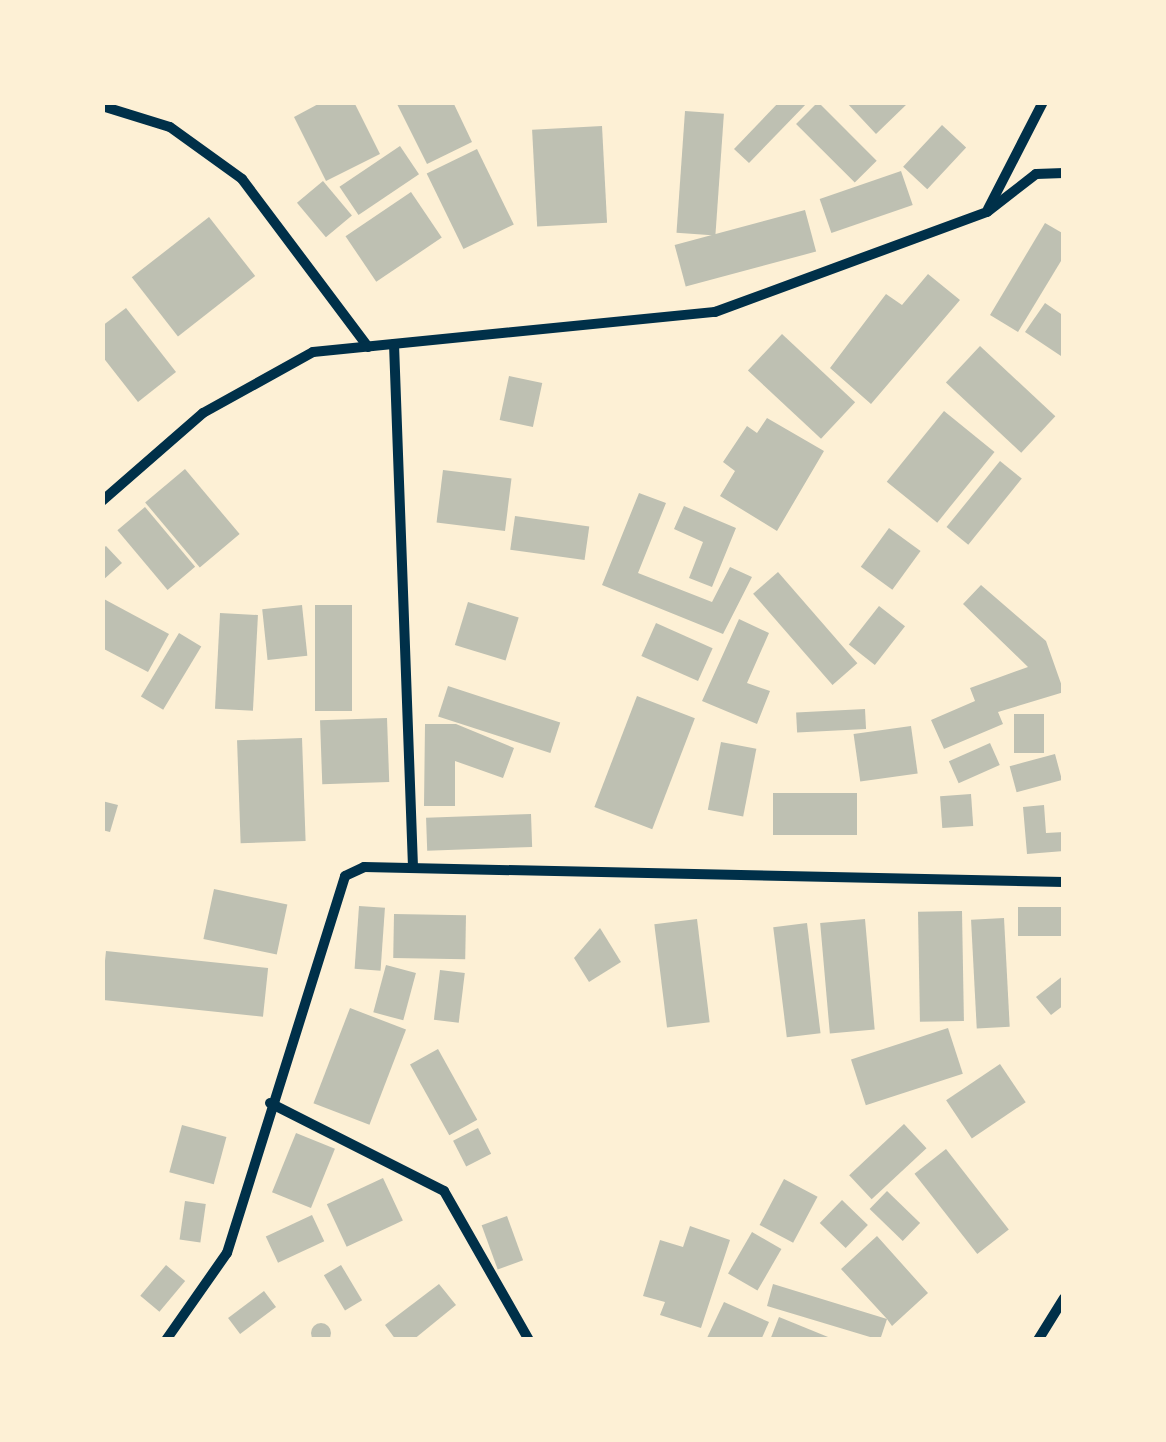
<!DOCTYPE html>
<html>
<head>
<meta charset="utf-8">
<style>
	body { margin:0 }
	#map { position:relative; width:1166px; height:1442px; overflow:hidden; background:#fdf0d5; font-family:Montserrat,sans-serif }
	div>[style] { position:absolute }
	[style*='--x'] { left:calc(var(--x)*1px); top:calc(var(--y)*1px); width:calc(var(--w)*1px); rotate:calc(var(--a)*1deg) }
	.building>* { inset:0; background:#bec0b2; transform-origin:0 0 }
	.round { border-radius:50% }
	.minor>* { height:10px; margin:-5px; padding:0 5px; transform-origin:5px; border-radius:5px; background:#003049 }
	span { translate:-50% -50%; white-space:nowrap; text-align:center; line-height:1.15; -webkit-text-stroke:10px #fdf0d5; paint-order:stroke }
	.frame { position:absolute; inset:0; border:105px solid #fdf0d5; pointer-events:none }
</style>
</head>
<body>
<div id="map">
	<div class="building">
		<i style="clip-path:polygon(322px 102px,354px 102px,380px 154px,326px 181px,294px 117px)"></i>
		<i style="clip-path:polygon(396px 102px,453px 102px,472px 142px,427px 164px)"></i>
		<i style="clip-path:polygon(779px 102px,808px 102px,749px 163px,734px 149px)"></i>
		<i style="left:818px;top:102px;width:83px;height:31px;rotate:45deg"></i>
		<i style="clip-path:polygon(846px 102px,909px 102px,876px 134px)"></i>
		<i style="left:685px;top:111px;width:39px;height:122px;rotate:4deg"></i>
		<i style="left:942px;top:125px;width:33px;height:57px;rotate:43deg"></i>
		<i style="left:602px;top:126px;width:97px;height:70px;rotate:87deg"></i>
		<i style="left:400px;top:146px;width:34px;height:73px;rotate:56deg"></i>
		<i style="left:477px;top:149px;width:84px;height:56px;rotate:64deg"></i>
		<i style="left:901px;top:171px;width:36px;height:86px;rotate:71deg"></i>
		<i style="left:323px;top:181px;width:45px;height:34px;rotate:50deg"></i>
		<i style="left:411px;top:192px;width:55px;height:79px;rotate:56deg"></i>
		<i style="left:805px;top:210px;width:43px;height:135px;rotate:75deg"></i>
		<i style="left:209px;top:217px;width:75px;height:98px;rotate:52deg"></i>
		<i style="clip-path:polygon(1045px 223px,1064px 234px,1064px 256px,1018px 332px,990px 315px)"></i>
		<i style="clip-path:polygon(928px 274px,960px 300px,871px 404px,830px 368px,886px 294px,902px 305px)"></i>
		<i style="clip-path:polygon(1045px 303px,1064px 316px,1064px 358px,1025px 332px)"></i>
		<i style="clip-path:polygon(126px 308px,176px 372px,138px 402px,102px 356px,102px 326px)"></i>
		<i style="left:782px;top:334px;width:100px;height:50px;rotate:43deg"></i>
		<i style="left:980px;top:346px;width:103px;height:50px;rotate:43deg"></i>
		<i style="left:509px;top:376px;width:34px;height:45px;rotate:12deg"></i>
		<i style="left:944px;top:411px;width:65px;height:91px;rotate:39deg"></i>
		<i style="clip-path:polygon(767px 418px,824px 451px,777px 531px,720px 496px,735px 471px,723px 462px,747px 426px,757px 433px)"></i>
		<i style="left:1000px;top:461px;width:28px;height:85px;rotate:39deg"></i>
		<i style="left:185px;top:469px;width:85px;height:52px;rotate:50deg"></i>
		<i style="left:443px;top:470px;width:69px;height:53px;rotate:7deg"></i>
		<i style="clip-path:polygon(639px 493px,666px 503px,638px 573px,712px 602px,730px 567px,752px 577px,723px 634px,602px 585px)"></i>
		<i style="clip-path:polygon(684px 506px,736px 528px,712px 587px,689px 578px,703px 542px,674px 529px)"></i>
		<i style="left:145px;top:507px;width:78px;height:36px;rotate:50deg"></i>
		<i style="left:515px;top:516px;width:75px;height:34px;rotate:8deg"></i>
		<i style="left:889px;top:528px;width:39px;height:48px;rotate:36deg"></i>
		<i style="clip-path:polygon(106px 546px,122px 563px,102px 581px,102px 549px)"></i>
		<i style="left:778px;top:572px;width:121px;height:33px;rotate:49deg"></i>
		<i style="clip-path:polygon(981px 585px,1046px 641px,1064px 692px,998px 712px,1003px 724px,944px 749px,931px 720px,975px 701px,970px 688px,1028px 667px,963px 604px)"></i>
		<i style="clip-path:polygon(102px 598px,169px 634px,148px 672px,102px 648px)"></i>
		<i style="left:468px;top:602px;width:53px;height:45px;rotate:17deg"></i>
		<i style="left:302px;top:605px;width:51px;height:40px;rotate:84deg"></i>
		<i style="left:352px;top:605px;width:106px;height:37px;rotate:90deg"></i>
		<i style="left:879px;top:606px;width:33px;height:49px;rotate:38deg"></i>
		<i style="left:220px;top:613px;width:38px;height:96px;rotate:3deg"></i>
		<i style="clip-path:polygon(739px 619px,769px 633px,747px 683px,770px 691px,757px 724px,702px 701px)"></i>
		<i style="left:656px;top:623px;width:62px;height:36px;rotate:24deg"></i>
		<i style="left:179px;top:633px;width:26px;height:74px;rotate:31deg"></i>
		<i style="left:448px;top:686px;width:118px;height:32px;rotate:18deg"></i>
		<i style="left:637px;top:696px;width:62px;height:119px;rotate:21deg"></i>
		<i style="left:865px;top:709px;width:20px;height:69px;rotate:87deg"></i>
		<i style="left:1014px;top:714px;width:30px;height:39px"></i>
		<i style="left:387px;top:718px;width:64px;height:67px;rotate:88deg"></i>
		<i style="clip-path:polygon(425px 724px,456px 724px,514px 748px,503px 778px,455px 761px,455px 806px,424px 806px)"></i>
		<i style="left:911px;top:726px;width:48px;height:58px;rotate:82deg"></i>
		<i style="left:302px;top:738px;width:103px;height:65px;rotate:88deg"></i>
		<i style="left:721px;top:742px;width:36px;height:69px;rotate:11deg"></i>
		<i style="left:990px;top:743px;width:24px;height:45px;rotate:66deg"></i>
		<i style="left:1055px;top:754px;width:27px;height:47px;rotate:75deg"></i>
		<i style="left:773px;top:793px;width:84px;height:42px"></i>
		<i style="left:971px;top:794px;width:32px;height:31px;rotate:86deg"></i>
		<i style="clip-path:polygon(102px 801px,118px 805px,110px 832px,102px 830px)"></i>
		<i style="clip-path:polygon(1044px 805px,1046px 833px,1064px 832px,1064px 851px,1027px 854px,1023px 807px)"></i>
		<i style="left:531px;top:814px;width:33px;height:105px;rotate:88deg"></i>
		<i style="left:214px;top:889px;width:75px;height:51px;rotate:12deg"></i>
		<i style="left:359px;top:906px;width:26px;height:63px;rotate:4deg"></i>
		<i style="left:1064px;top:907px;width:29px;height:46px;rotate:90deg"></i>
		<i style="left:962px;top:911px;width:110px;height:44px;rotate:89deg"></i>
		<i style="left:394px;top:914px;width:72px;height:44px;rotate:1deg"></i>
		<i style="left:1004px;top:918px;width:109px;height:33px;rotate:87deg"></i>
		<i style="left:697px;top:919px;width:104px;height:43px;rotate:83deg"></i>
		<i style="left:865px;top:919px;width:111px;height:45px;rotate:85deg"></i>
		<i style="left:807px;top:923px;width:111px;height:34px;rotate:83deg"></i>
		<i style="clip-path:polygon(600px 928px,621px 962px,589px 982px,574px 958px)"></i>
		<i style="left:106px;top:951px;width:163px;height:49px;rotate:6deg"></i>
		<i style="left:386px;top:965px;width:31px;height:49px;rotate:15deg"></i>
		<i style="left:440px;top:970px;width:25px;height:50px;rotate:7deg"></i>
		<i style="clip-path:polygon(1064px 975px,1064px 1005px,1051px 1015px,1036px 997px)"></i>
		<i style="left:350px;top:1008px;width:60px;height:102px;rotate:21deg"></i>
		<i style="left:948px;top:1028px;width:48px;height:102px;rotate:72deg"></i>
		<i style="left:438px;top:1049px;width:81px;height:32px;rotate:61deg"></i>
		<i style="left:1000px;top:1064px;width:46px;height:65px;rotate:56deg"></i>
		<i style="left:904px;top:1124px;width:33px;height:75px;rotate:47deg"></i>
		<i style="left:182px;top:1125px;width:46px;height:49px;rotate:15deg"></i>
		<i style="left:478px;top:1128px;width:29px;height:28px;rotate:63deg"></i>
		<i style="left:296px;top:1133px;width:42px;height:64px;rotate:22deg"></i>
		<i style="left:946px;top:1149px;width:102px;height:40px;rotate:52deg"></i>
		<i style="left:383px;top:1178px;width:47px;height:62px;rotate:65deg"></i>
		<i style="left:784px;top:1179px;width:38px;height:52px;rotate:28deg"></i>
		<i style="left:887px;top:1191px;width:46px;height:25px;rotate:44deg"></i>
		<i style="left:842px;top:1200px;width:36px;height:32px;rotate:44deg"></i>
		<i style="left:185px;top:1201px;width:21px;height:39px;rotate:8deg"></i>
		<i style="left:312px;top:1215px;width:29px;height:51px;rotate:65deg"></i>
		<i style="left:507px;top:1216px;width:47px;height:27px;rotate:70deg"></i>
		<i style="clip-path:polygon(690px 1226px,730px 1240px,701px 1328px,660px 1315px,665px 1302px,643px 1296px,660px 1240px,683px 1247px)"></i>
		<i style="left:752px;top:1232px;width:34px;height:48px;rotate:30deg"></i>
		<i style="clip-path:polygon(877px 1236px,928px 1293px,892px 1326px,887px 1319px,880px 1340px,767px 1306px,773px 1284px,887px 1319px,841px 1269px)"></i>
		<i style="left:166px;top:1265px;width:25px;height:40px;rotate:40deg"></i>
		<i style="left:341px;top:1265px;width:41px;height:20px;rotate:59deg"></i>
		<i style="clip-path:polygon(439px 1284px,456px 1305px,413px 1340px,396px 1340px,385px 1325px)"></i>
		<i style="left:264px;top:1291px;width:20px;height:45px;rotate:53deg"></i>
		<i style="clip-path:polygon(724px 1302px,769px 1322px,761px 1340px,706px 1340px)"></i>
		<i style="clip-path:polygon(779px 1317px,833px 1339px,833px 1340px,770px 1340px)"></i>
		<i class="round" style="left:311px;top:1323px;width:20px;height:20px"></i>
	</div>
	<div class="minor">
		<i style="--x:102;--y:106;--w:71;--a:17.2"></i>
		<i style="--x:170;--y:127;--w:89;--a:35.8"></i>
		<i style="--x:242;--y:179;--w:210;--a:53.1"></i>
		<i style="--x:988;--y:209;--w:120;--a:-62.8"></i>
		<i style="--x:394;--y:344;--w:524;--a:87.92"></i>
		<i style="--x:102;--y:501;--w:134;--a:-41.1"></i>
		<i style="--x:203;--y:413;--w:126;--a:-29"></i>
		<i style="--x:313;--y:352;--w:404;--a:-5.7"></i>
		<i style="--x:715;--y:312;--w:290;--a:-20.2"></i>
		<i style="--x:987;--y:212;--w:62;--a:-37.8"></i>
		<i style="--x:1036;--y:174;--w:28;--a:-2"></i>
		<i style="--x:270;--y:1103;--w:195;--a:26.8"></i>
		<i style="--x:444;--y:1191;--w:172;--a:60.3"></i>
		<i style="--x:166;--y:1340;--w:106;--a:-55"></i>
		<i style="--x:227;--y:1253;--w:395;--a:-72.6"></i>
		<i style="--x:345;--y:876;--w:21;--a:-25"></i>
		<i style="--x:364;--y:867;--w:700;--a:1.23"></i>
		<i style="--x:1038;--y:1340;--w:49;--a:-58.2"></i>
	</div>
	<div class="frame"></div>
</div>
</body>
</html>
